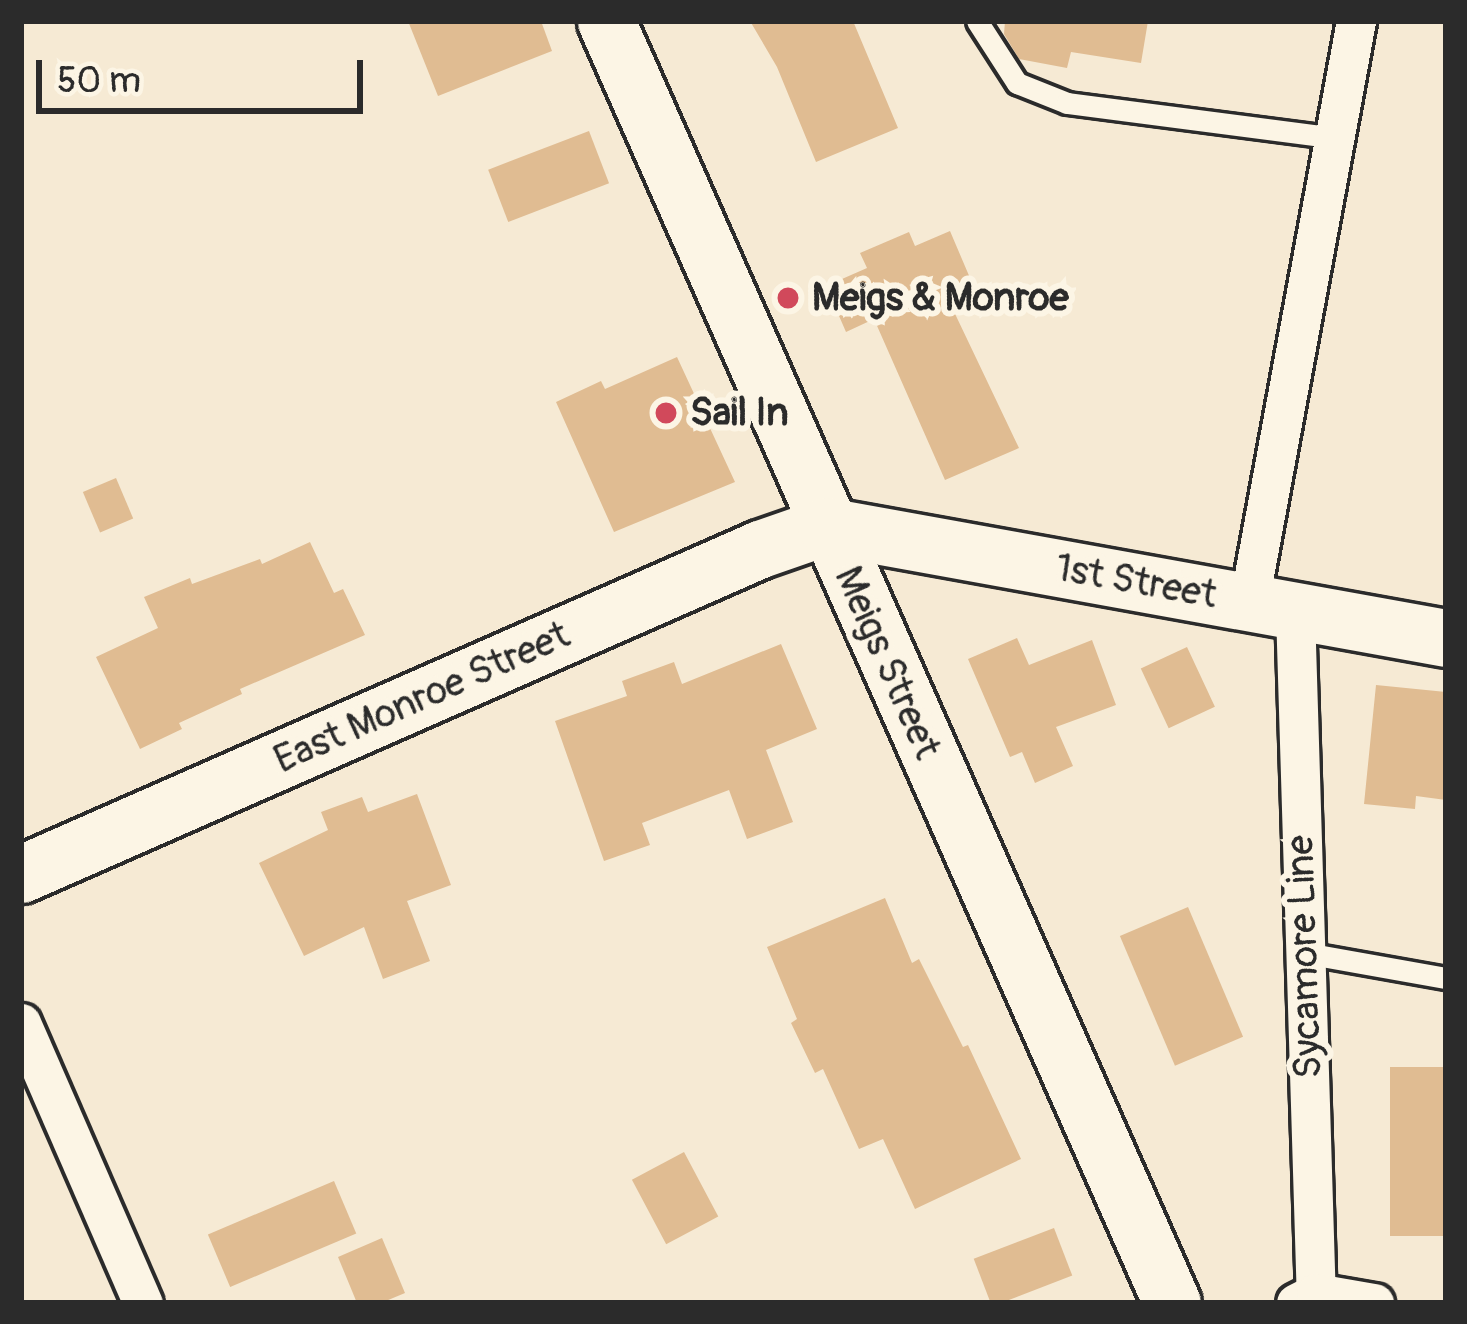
<!DOCTYPE html>
<html>
<head>
<meta charset="utf-8">
<style>
	body { margin:0 }
	#map { position:relative; width:1467px; height:1324px; overflow:hidden; background:#f6ead4; font-family:Pangolin,sans-serif }
	div>[style] { position:absolute }
	[style*='--x'] { left:calc(var(--x)*1px); top:calc(var(--y)*1px); width:calc(var(--w)*1px); rotate:calc(var(--a)*1deg) }
	.building>* { inset:0; background:#e0bc92; transform-origin:0 0 }
	.roads { filter:drop-shadow(3px 0 #2b2b2b) drop-shadow(-3px 0 #2b2b2b) drop-shadow(0 3px #2b2b2b) drop-shadow(0 -3px #2b2b2b) }
	.lane>* { height:21px; margin:-10.5px; padding:0 10.5px; transform-origin:10.5px; border-radius:10.5px; background:#fcf5e5 }
	.street>* { height:39px; margin:-19.5px; padding:0 19.5px; transform-origin:19.5px; border-radius:19.5px; background:#fcf5e5 }
	.secondary>* { height:57px; margin:-28.5px; padding:0 28.5px; transform-origin:28.5px; border-radius:28.5px; background:#fcf5e5 }
	.dots>* { width:33px; height:33px; translate:-50% -50%; box-sizing:border-box; border:6px solid #fcf5e5; border-radius:50% }
	span { translate:-50% -50%; white-space:nowrap; text-align:center; line-height:1.15; -webkit-text-stroke:12px #fcf5e5; paint-order:stroke }
	.poi-label { font-size:39px; color:#2b2b2b; font-weight:700 }
	.left { translate:0 -50%; text-align:left }
	.street-label { font-size:39px; color:#2b2b2b }
	.frame { position:absolute; inset:0; border:24px solid #2b2b2b; pointer-events:none }
	.scale { position:absolute; left:36px; top:60px; width:327px; height:54px; box-sizing:border-box; border:6px solid #2b2b2b; border-top:0; padding-left:15px; font-size:36px; line-height:42px; white-space:nowrap; color:#2b2b2b; -webkit-text-stroke:9px #fcf5e5; paint-order:stroke }
</style>
</head>
<body>
<div id="map">
	<div class="building">
		<i style="clip-path:polygon(408px 21px,541px 21px,552px 51px,438px 96px)"></i>
		<i style="clip-path:polygon(750px 21px,853px 21px,898px 128px,816px 162px,777px 67px)"></i>
		<i style="clip-path:polygon(1005px 21px,1148px 21px,1141px 63px,1071px 52px,1067px 68px,1019px 59px,1004px 34px)"></i>
		<i style="left:589px;top:131px;width:56px;height:108px;rotate:69deg"></i>
		<i style="clip-path:polygon(950px 231px,973px 285px,947px 297px,1019px 448px,945px 480px,874px 319px,846px 332px,826px 286px,867px 268px,860px 253px,909px 232px,915px 246px)"></i>
		<i style="clip-path:polygon(677px 357px,735px 482px,614px 532px,556px 402px,601px 381px,605px 389px)"></i>
		<i style="left:116px;top:478px;width:44px;height:36px;rotate:67deg"></i>
		<i style="clip-path:polygon(310px 542px,334px 593px,343px 589px,365px 635px,240px 689px,242px 694px,179px 723px,182px 729px,140px 749px,96px 657px,158px 628px,144px 597px,190px 578px,192px 584px,260px 559px,262px 564px)"></i>
		<i style="clip-path:polygon(1017px 638px,1029px 665px,1092px 640px,1116px 705px,1056px 727px,1073px 766px,1035px 783px,1022px 752px,1010px 757px,968px 659px)"></i>
		<i style="clip-path:polygon(781px 644px,817px 729px,766px 750px,793px 822px,747px 839px,729px 790px,642px 823px,650px 845px,604px 861px,555px 721px,627px 696px,622px 681px,674px 662px,682px 684px)"></i>
		<i style="left:1187px;top:647px;width:66px;height:51px;rotate:65deg"></i>
		<i style="clip-path:polygon(1376px 685px,1446px 692px,1446px 800px,1416px 796px,1415px 809px,1364px 804px)"></i>
		<i style="clip-path:polygon(417px 794px,451px 885px,407px 901px,430px 961px,383px 979px,364px 927px,304px 956px,259px 863px,328px 830px,321px 812px,362px 797px,368px 812px)"></i>
		<i style="clip-path:polygon(885px 898px,912px 963px,919px 959px,963px 1047px,968px 1045px,1021px 1159px,915px 1209px,883px 1139px,859px 1149px,823px 1069px,815px 1073px,791px 1023px,797px 1019px,767px 947px)"></i>
		<i style="left:1188px;top:907px;width:141px;height:74px;rotate:67deg"></i>
		<i style="left:1390px;top:1067px;width:56px;height:169px"></i>
		<i style="left:684px;top:1152px;width:73px;height:59px;rotate:62deg"></i>
		<i style="left:334px;top:1181px;width:57px;height:137px;rotate:67deg"></i>
		<i style="left:1054px;top:1228px;width:51px;height:86px;rotate:69deg"></i>
		<i style="clip-path:polygon(382px 1238px,405px 1293px,381px 1303px,357px 1303px,338px 1257px)"></i>
	</div>
	<div class="roads">
		<div class="lane">
			<i style="--x:977;--y:21;--w:74;--a:57.2"></i>
			<i style="--x:1017;--y:83;--w:54;--a:21.8"></i>
			<i style="--x:1067;--y:103;--w:270;--a:7.4"></i>
			<i style="--x:1305;--y:953;--w:143;--a:10.1"></i>
		</div>
		<div class="street">
			<i style="--x:1249;--y:602;--w:591;--a:-79.57"></i>
			<i style="--x:1295;--y:611;--w:692;--a:88.26"></i>
			<i style="--x:21;--y:1023;--w:305;--a:66.5"></i>
			<i style="--x:1296;--y:1303;--w:22;--a:-27"></i>
			<i style="--x:1316;--y:1293;--w:59;--a:9.8"></i>
		</div>
		<div class="secondary">
			<i style="--x:606;--y:21;--w:1401;--a:66.18"></i>
			<i style="--x:21;--y:874;--w:807;--a:-23.74"></i>
			<i style="--x:760;--y:549;--w:70;--a:-19.2"></i>
			<i style="--x:826;--y:526;--w:630;--a:10.24"></i>
		</div>
	</div>
	<div class="dots">
		<i style="left:788px;top:298px;background:#d1495b"></i>
		<i style="left:666px;top:413px;background:#d1495b"></i>
	</div>
	<div class="poi-label">
		<span class="left" style="left:812px;top:298px">Meigs &amp; Monroe</span>
		<span class="left" style="left:690px;top:413px">Sail In</span>
	</div>
	<div class="street-label">
		<span style="left:1136px;top:582px;rotate:10deg">1st Street</span>
		<span style="left:887px;top:663px;rotate:66deg">Meigs Street</span>
		<span style="left:422px;top:698px;rotate:-24deg">East Monroe Street</span>
		<span style="left:1305px;top:957px;rotate:-92deg">Sycamore Line</span>
	</div>
	<div class="frame"></div>
	<div class="scale">50 m</div>
</div>
</body>
</html>
